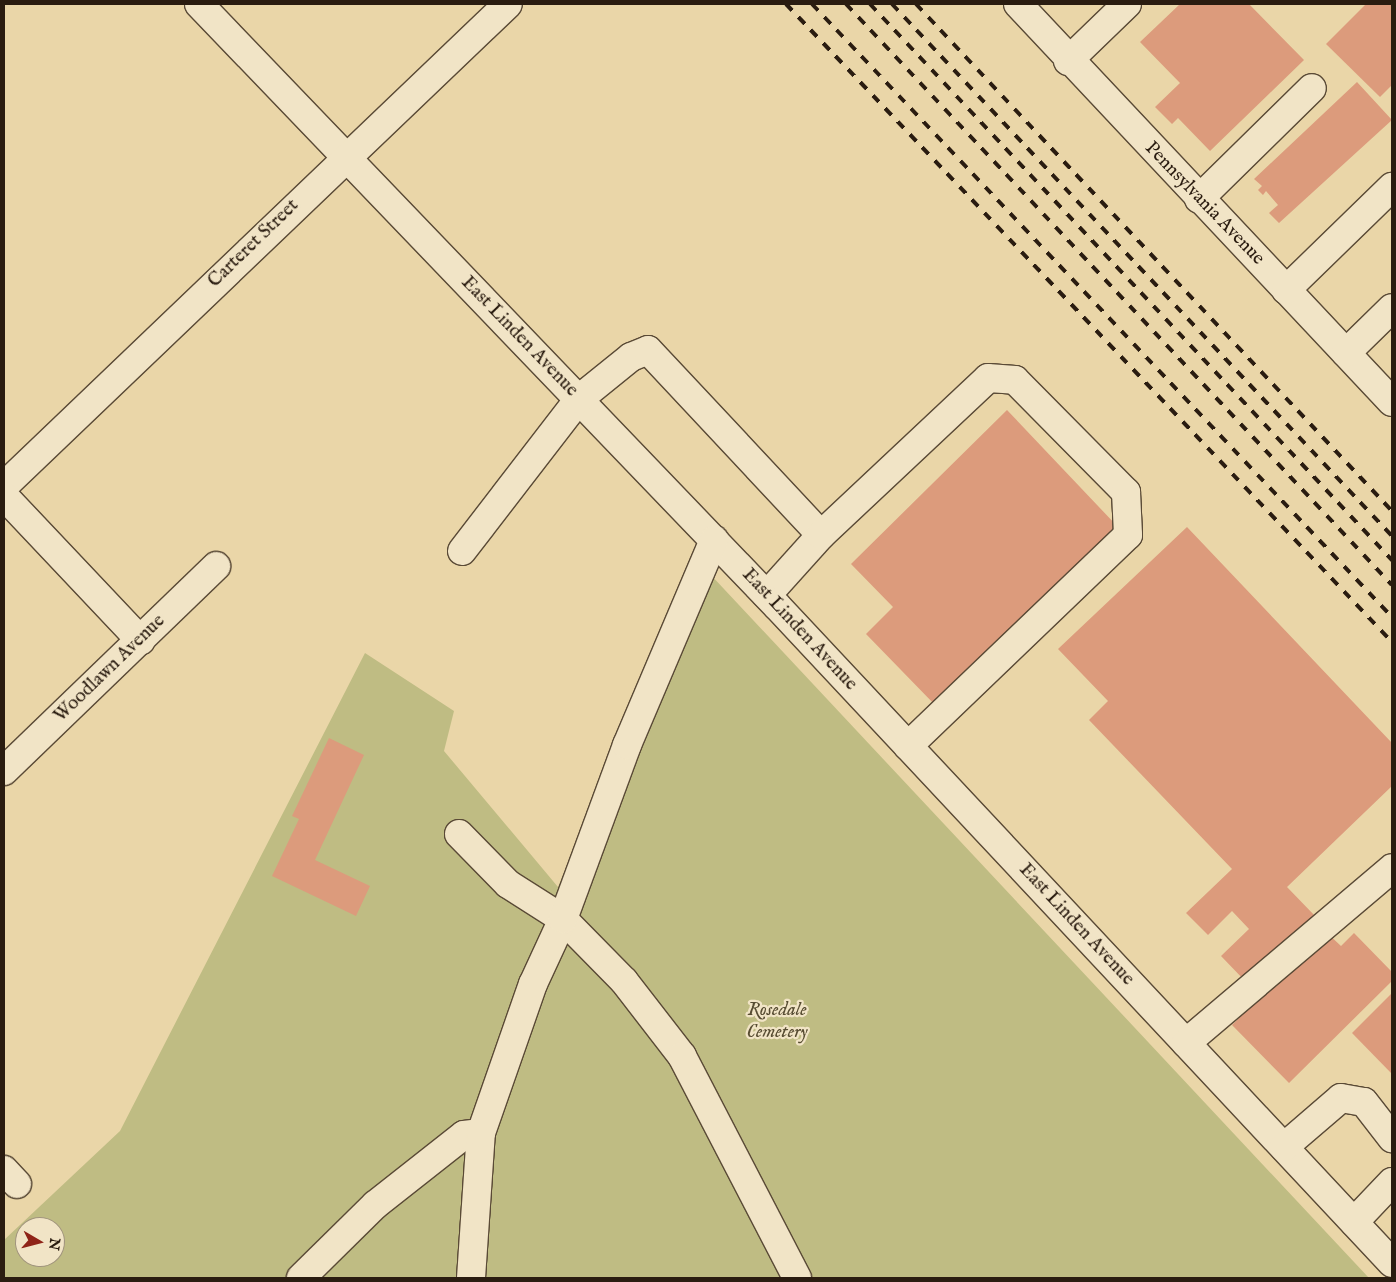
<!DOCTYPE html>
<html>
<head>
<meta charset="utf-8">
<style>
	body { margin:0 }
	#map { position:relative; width:1396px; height:1282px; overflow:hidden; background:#ead6a8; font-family:"IM FELL English",serif }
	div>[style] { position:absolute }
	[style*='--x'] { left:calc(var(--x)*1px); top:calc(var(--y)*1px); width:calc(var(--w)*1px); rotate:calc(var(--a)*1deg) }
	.green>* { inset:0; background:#bfbc83 }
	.building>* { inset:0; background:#dc9b7c }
	.roads { filter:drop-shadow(1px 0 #5a4a36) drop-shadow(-1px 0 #5a4a36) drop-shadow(0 1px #5a4a36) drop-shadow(0 -1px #5a4a36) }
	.minor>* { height:28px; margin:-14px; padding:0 14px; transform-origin:14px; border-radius:14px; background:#f1e4c6 }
	.rail>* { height:4px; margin-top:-2px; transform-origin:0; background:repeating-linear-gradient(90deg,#2a1c10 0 9px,transparent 0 18px) }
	span { translate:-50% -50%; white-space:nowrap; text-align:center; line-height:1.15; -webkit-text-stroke:4.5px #f1e4c6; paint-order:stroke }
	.street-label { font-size:19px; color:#2a1c10 }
	.park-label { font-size:19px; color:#574c32; font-style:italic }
	.frame { position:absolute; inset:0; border:5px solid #2a1c10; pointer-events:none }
	.north { position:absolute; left:15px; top:1217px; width:50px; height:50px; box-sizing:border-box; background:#f1e4c6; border:1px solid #a1947d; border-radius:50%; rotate:98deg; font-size:14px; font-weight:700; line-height:20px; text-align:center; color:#2a1c10 }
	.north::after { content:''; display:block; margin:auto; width:18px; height:22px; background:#8f2418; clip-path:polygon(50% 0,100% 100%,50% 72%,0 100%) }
</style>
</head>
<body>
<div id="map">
	<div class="green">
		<i style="clip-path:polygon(evenodd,695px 558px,1369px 1278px,4px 1278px,4px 1240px,120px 1131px,365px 653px,454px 711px,444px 751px,558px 887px,695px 558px,25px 1227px,55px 1227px,55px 1257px,25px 1257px,25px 1227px)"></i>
	</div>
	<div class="building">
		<i style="clip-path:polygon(1180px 4px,1249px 4px,1304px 60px,1210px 151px,1178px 118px,1172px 124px,1155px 107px,1180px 83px,1140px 42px)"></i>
		<i style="clip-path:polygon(1366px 4px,1392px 4px,1392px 85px,1380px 97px,1326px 44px)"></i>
		<i style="clip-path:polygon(1357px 82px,1392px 120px,1279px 223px,1269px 213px,1278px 205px,1266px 191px,1263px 195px,1258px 190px,1262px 186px,1254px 179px)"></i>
		<i style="clip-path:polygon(1007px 410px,1117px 526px,936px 706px,866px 634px,893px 607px,851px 564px)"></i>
		<i style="clip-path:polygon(1187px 527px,1392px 743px,1392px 786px,1287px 887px,1316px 917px,1247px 983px,1221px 956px,1249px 929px,1232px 911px,1208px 935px,1186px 913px,1232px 869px,1089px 720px,1108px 701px,1058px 649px)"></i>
		<i style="clip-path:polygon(329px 738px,364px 755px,315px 860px,370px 886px,356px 916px,272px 876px,299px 819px,292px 816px)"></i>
		<i style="clip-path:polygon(1326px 932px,1341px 946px,1354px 933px,1392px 972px,1392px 981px,1289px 1083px,1232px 1025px)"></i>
		<i style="clip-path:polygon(1392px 993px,1392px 1074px,1352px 1033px)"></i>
	</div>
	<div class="roads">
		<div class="minor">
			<i style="--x:199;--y:4;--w:835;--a:46.17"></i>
			<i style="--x:777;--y:606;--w:900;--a:46.89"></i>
			<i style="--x:1018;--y:4;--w:546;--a:46.78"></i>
			<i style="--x:1068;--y:61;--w:82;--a:-44"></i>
			<i style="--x:1199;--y:199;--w:158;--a:-44.5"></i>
			<i style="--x:1286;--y:290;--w:148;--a:-44.2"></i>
			<i style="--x:1346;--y:353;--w:64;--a:-44.4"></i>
			<i style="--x:4;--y:486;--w:697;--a:-43.72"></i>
			<i style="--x:4;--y:496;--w:199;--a:46.6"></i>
			<i style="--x:462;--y:551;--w:192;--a:-52.4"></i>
			<i style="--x:579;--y:399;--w:67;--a:-38.9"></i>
			<i style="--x:631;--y:357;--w:18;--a:-22"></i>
			<i style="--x:648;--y:350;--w:253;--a:46.9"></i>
			<i style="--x:767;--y:595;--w:81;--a:-48"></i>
			<i style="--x:821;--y:535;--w:229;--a:-43.2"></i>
			<i style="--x:988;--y:378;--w:27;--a:4"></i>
			<i style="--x:1015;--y:380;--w:158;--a:45.3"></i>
			<i style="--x:1126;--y:492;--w:43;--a:87.3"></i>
			<i style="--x:1128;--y:535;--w:305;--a:136.2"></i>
			<i style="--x:4;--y:771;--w:295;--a:-44"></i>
			<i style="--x:459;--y:834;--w:70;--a:45.6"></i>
			<i style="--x:508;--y:884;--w:65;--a:32.5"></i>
			<i style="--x:563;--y:919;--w:87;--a:45.5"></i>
			<i style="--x:624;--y:981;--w:95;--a:52.3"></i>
			<i style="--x:682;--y:1056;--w:250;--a:62.6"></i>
			<i style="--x:1186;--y:1043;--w:270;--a:-40.3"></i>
			<i style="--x:1284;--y:1147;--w:75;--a:-40.7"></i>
			<i style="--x:1341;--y:1098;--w:23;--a:10"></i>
			<i style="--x:1364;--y:1102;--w:46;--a:52.1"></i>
			<i style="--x:4;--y:1170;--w:19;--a:47"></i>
			<i style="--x:1354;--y:1222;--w:55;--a:-46.5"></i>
			<i style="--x:301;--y:1278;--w:104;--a:-44.6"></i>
			<i style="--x:375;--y:1205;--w:113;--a:-38.2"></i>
			<i style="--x:464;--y:1135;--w:17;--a:-7"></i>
			<i style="--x:471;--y:1278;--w:145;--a:-86.1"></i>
			<i style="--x:481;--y:1133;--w:158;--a:-70.8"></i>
			<i style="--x:533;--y:984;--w:72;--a:-65.2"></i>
			<i style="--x:563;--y:919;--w:185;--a:-69.8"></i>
			<i style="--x:627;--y:745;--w:223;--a:-67"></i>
		</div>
	</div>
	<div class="rail">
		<i style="--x:786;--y:4;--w:880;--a:46.47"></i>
		<i style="--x:812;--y:4;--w:844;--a:46.58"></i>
		<i style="--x:846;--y:4;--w:797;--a:46.78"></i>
		<i style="--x:870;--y:4;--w:763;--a:46.81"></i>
		<i style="--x:892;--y:4;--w:730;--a:46.78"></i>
		<i style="--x:916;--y:4;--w:695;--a:46.81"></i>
	</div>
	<div class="street-label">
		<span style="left:1204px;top:204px;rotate:46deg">Pennsylvania Avenue</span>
		<span style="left:254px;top:244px;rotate:-44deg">Carteret Street</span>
		<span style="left:519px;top:337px;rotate:46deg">East Linden Avenue</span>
		<span style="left:799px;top:630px;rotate:47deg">East Linden Avenue</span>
		<span style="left:110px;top:669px;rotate:-44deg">Woodlawn Avenue</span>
		<span style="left:1076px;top:925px;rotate:47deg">East Linden Avenue</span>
	</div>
	<div class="park-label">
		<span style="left:777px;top:1022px">Rosedale<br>Cemetery</span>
	</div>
	<div class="frame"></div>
	<div class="north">N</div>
</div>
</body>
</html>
